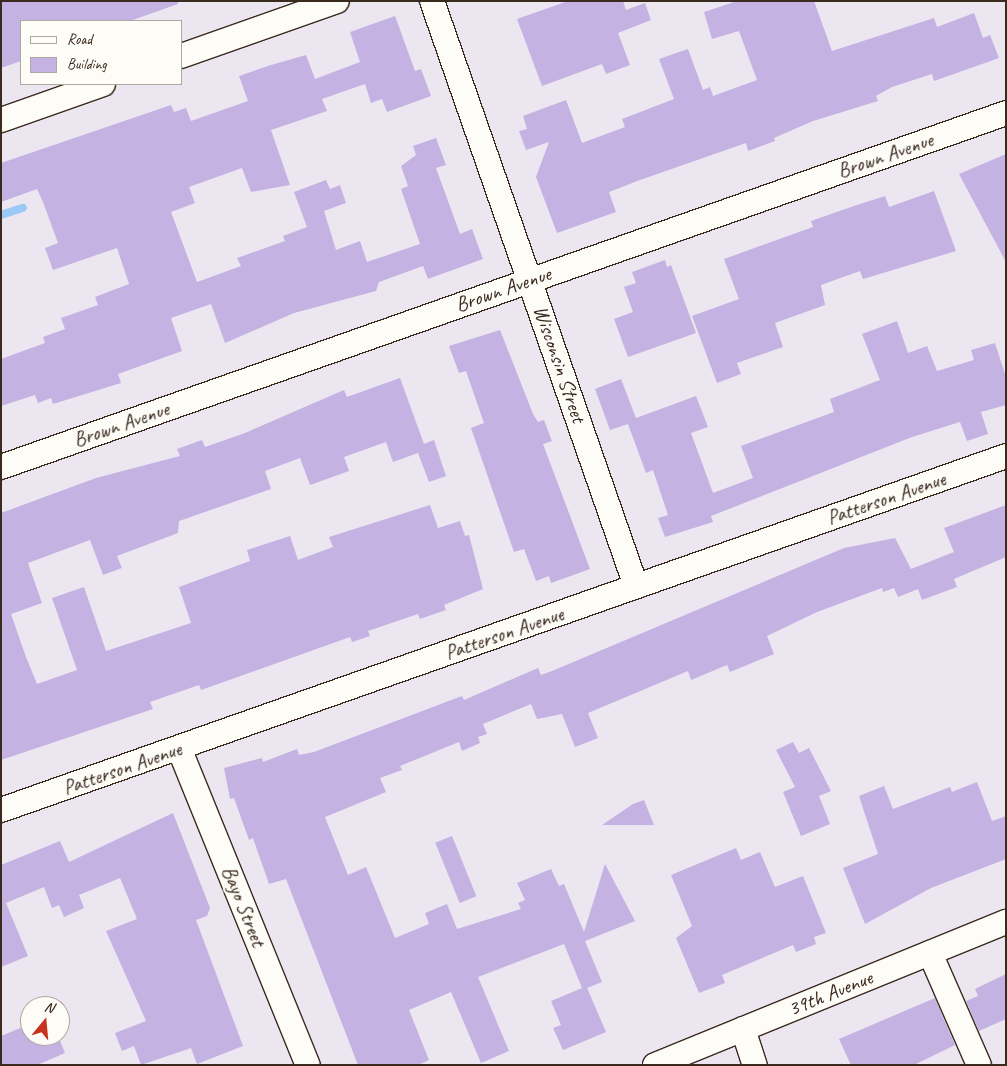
<!DOCTYPE html>
<html>
<head>
<meta charset="utf-8">
<style>
	body { margin:0 }
	#map { position:relative; width:1007px; height:1066px; overflow:hidden; background:#ece6f1; font-family:Caveat,sans-serif }
	div>[style] { position:absolute }
	[style*='--x'] { left:calc(var(--x)*1px); top:calc(var(--y)*1px); width:calc(var(--w)*1px); rotate:calc(var(--a)*1deg) }
	.stream>* { height:8px; margin:-4px; padding:0 4px; transform-origin:4px; border-radius:4px; background:#9bc9f6 }
	.building>* { inset:0; background:#c4b2e2; transform-origin:0 0 }
	.roads { filter:drop-shadow(1px 0 #3b2a1e) drop-shadow(-1px 0 #3b2a1e) drop-shadow(0 1px #3b2a1e) drop-shadow(0 -1px #3b2a1e) }
	.minor>* { height:24px; margin:-12px; padding:0 12px; transform-origin:12px; border-radius:12px; background:#fdfcf7 }
	span { translate:-50% -50%; white-space:nowrap; text-align:center; line-height:1.15; -webkit-text-stroke:4.5px #fdfcf7; paint-order:stroke }
	.street-label { font-size:21px; color:#3b2a1e }
	.frame { position:absolute; inset:0; border:2px solid #3b2a1e; pointer-events:none }
	.legend { position:absolute; left:20px; top:20px; width:162px; height:65px; box-sizing:border-box; background:#fdfcf7; border:1px solid #afa8a0; margin:0; padding:6px 9px; list-style:none; font-size:15px; color:#3b2a1e }
	.legend li { display:flex; align-items:center; gap:10px; height:25px }
	.legend b { width:25px; border:1px solid #afa8a0 }
	.north { position:absolute; left:20px; top:996px; width:50px; height:50px; box-sizing:border-box; background:#fdfcf7; border:1px solid #afa8a0; border-radius:50%; rotate:17deg; font-size:14px; font-weight:700; line-height:20px; text-align:center; color:#3b2a1e }
	.north::after { content:''; display:block; margin:auto; width:18px; height:22px; background:#c8321e; clip-path:polygon(50% 0,100% 100%,50% 72%,0 100%) }
</style>
</head>
<body>
<div id="map">
	<div class="stream">
		<i style="--x:1;--y:215;--w:23;--a:-18"></i>
	</div>
	<div class="building">
		<i style="clip-path:polygon(1px 1px,178px 1px,178px 4px,130px 21px,21px 21px,21px 61px,1px 68px)"></i>
		<i style="clip-path:polygon(568px 1px,623px 1px,626px 10px,645px 3px,651px 20px,618px 33px,630px 65px,606px 74px,602px 64px,542px 86px,517px 19px)"></i>
		<i style="clip-path:polygon(737px 1px,814px 1px,832px 51px,934px 18px,937px 27px,974px 13px,983px 38px,990px 35px,999px 58px,934px 81px,932px 74px,892px 87px,876px 96px,878px 101px,813px 121px,774px 138px,775px 141px,748px 151px,746px 143px,640px 180px,609px 192px,616px 212px,557px 233px,536px 177px,549px 142px,526px 150px,519px 131px,527px 129px,523px 116px,566px 100px,582px 143px,625px 127px,622px 119px,674px 99px,659px 59px,688px 49px,703px 90px,710px 87px,713px 96px,757px 80px,739px 31px,712px 39px,704px 12px)"></i>
		<i style="clip-path:polygon(395px 16px,415px 71px,421px 69px,431px 96px,387px 112px,382px 99px,371px 103px,365px 84px,322px 99px,327px 111px,271px 130px,290px 185px,251px 192px,242px 168px,189px 187px,195px 203px,171px 212px,197px 282px,241px 266px,237px 258px,285px 241px,283px 236px,307px 227px,294px 192px,326px 180px,330px 189px,340px 185px,346px 203px,324px 211px,336px 250px,360px 241px,367px 262px,420px 244px,401px 189px,408px 186px,401px 166px,416px 155px,413px 146px,436px 138px,446px 165px,436px 168px,460px 234px,472px 229px,483px 259px,428px 279px,423px 266px,379px 282px,376px 291px,294px 313px,225px 343px,211px 304px,171px 318px,182px 351px,118px 374px,121px 383px,53px 404px,51px 398px,38px 403px,35px 395px,1px 406px,1px 359px,45px 343px,43px 337px,65px 329px,61px 318px,98px 305px,95px 297px,129px 284px,117px 248px,53px 270px,45px 248px,58px 243px,43px 202px,37px 189px,1px 202px,1px 163px,171px 105px,174px 112px,186px 108px,191px 121px,248px 101px,239px 76px,271px 65px,306px 55px,315px 79px,360px 62px,350px 32px)"></i>
		<i style="clip-path:polygon(1006px 154px,1006px 262px,959px 174px)"></i>
		<i style="clip-path:polygon(934px 191px,956px 251px,863px 279px,860px 271px,821px 285px,825px 305px,775px 323px,783px 347px,737px 363px,741px 374px,717px 383px,692px 316px,739px 299px,724px 259px,813px 227px,811px 221px,854px 206px,885px 196px,889px 207px)"></i>
		<i style="clip-path:polygon(665px 260px,667px 267px,671px 265px,696px 333px,628px 357px,614px 319px,633px 312px,624px 287px,636px 283px,632px 272px)"></i>
		<i style="clip-path:polygon(897px 321px,908px 353px,927px 346px,937px 371px,974px 360px,971px 350px,995px 343px,1006px 377px,1006px 405px,981px 412px,988px 434px,967px 441px,960px 422px,912px 437px,711px 516px,713px 522px,665px 537px,658px 518px,668px 515px,653px 470px,646px 473px,628px 424px,610px 430px,595px 389px,621px 379px,636px 418px,696px 396px,708px 427px,691px 433px,713px 493px,753px 478px,741px 446px,834px 412px,830px 399px,880px 380px,862px 334px)"></i>
		<i style="clip-path:polygon(500px 330px,533px 414px,538px 422px,544px 420px,552px 441px,543px 444px,590px 569px,551px 583px,549px 576px,536px 581px,524px 549px,514px 552px,471px 428px,484px 423px,466px 371px,459px 373px,449px 346px)"></i>
		<i style="clip-path:polygon(400px 378px,424px 444px,434px 440px,446px 476px,429px 482px,418px 453px,393px 462px,386px 442px,344px 457px,349px 471px,310px 485px,300px 458px,265px 471px,271px 489px,179px 521px,178px 533px,117px 556px,122px 568px,103px 575px,90px 540px,28px 563px,42px 603px,11px 614px,26px 657px,37px 684px,77px 670px,52px 598px,84px 587px,106px 651px,191px 623px,179px 587px,250px 561px,247px 550px,290px 536px,298px 560px,333px 547px,329px 537px,430px 505px,438px 528px,460px 521px,465px 536px,469px 535px,483px 589px,444px 605px,446px 610px,420px 619px,418px 614px,368px 631px,370px 636px,352px 642px,350px 637px,201px 690px,199px 685px,150px 702px,153px 709px,1px 760px,1px 513px,96px 478px,180px 456px,177px 449px,202px 440px,205px 447px,245px 433px,344px 390px,347px 397px)"></i>
		<i style="clip-path:polygon(1006px 505px,1006px 557px,954px 579px,957px 587px,922px 600px,918px 589px,898px 597px,894px 588px,883px 592px,882px 588px,817px 612px,767px 636px,774px 654px,730px 672px,727px 665px,691px 680px,688px 671px,588px 713px,598px 738px,575px 747px,562px 714px,537px 719px,531px 704px,483px 724px,487px 734px,478px 737px,480px 743px,462px 751px,459px 742px,400px 766px,402px 770px,380px 778px,386px 792px,325px 817px,348px 875px,366px 867px,395px 938px,429px 924px,425px 913px,447px 904px,457px 929px,521px 909px,518px 903px,525px 900px,517px 883px,551px 869px,559px 886px,564px 884px,584px 932px,605px 864px,635px 921px,585px 941px,602px 982px,587px 988px,606px 1032px,563px 1050px,553px 1028px,561px 1025px,551px 1001px,582px 988px,564px 944px,478px 977px,509px 1051px,481px 1063px,451px 992px,409px 1010px,429px 1060px,418px 1065px,358px 1065px,286px 879px,269px 884px,253px 838px,249px 840px,234px 798px,230px 799px,224px 768px,262px 758px,263px 762px,297px 749px,299px 755px,314px 752px,462px 696px,464px 700px,538px 668px,541px 675px,552px 671px,844px 548px,895px 538px,911px 569px,954px 552px,944px 528px)"></i>
		<i style="clip-path:polygon(793px 742px,799px 753px,809px 748px,831px 791px,819px 796px,830px 824px,801px 836px,783px 792px,795px 787px,776px 750px)"></i>
		<i style="clip-path:polygon(977px 782px,992px 821px,1006px 816px,1006px 859px,931px 888px,865px 924px,843px 868px,878px 854px,859px 796px,884px 786px,893px 809px,950px 787px,952px 792px)"></i>
		<i style="clip-path:polygon(644px 800px,654px 825px,602px 825px,633px 804px)"></i>
		<i style="clip-path:polygon(173px 813px,210px 908px,207px 916px,196px 920px,243px 1046px,197px 1064px,191px 1048px,141px 1065px,134px 1046px,122px 1051px,115px 1033px,146px 1021px,106px 931px,137px 919px,120px 878px,79px 895px,84px 908px,64px 917px,59px 905px,52px 908px,44px 887px,6px 903px,28px 956px,1px 967px,1px 865px,60px 841px,69px 862px)"></i>
		<i style="left:452px;top:836px;width:65px;height:18px;rotate:68deg"></i>
		<i style="clip-path:polygon(736px 848px,741px 860px,760px 852px,775px 887px,803px 876px,826px 933px,814px 937px,816px 944px,796px 952px,793px 945px,722px 975px,725px 983px,699px 993px,676px 938px,692px 926px,671px 875px)"></i>
		<i style="clip-path:polygon(1006px 974px,1006px 1019px,979px 1031px,966px 1001px,978px 996px,975px 989px)"></i>
		<i style="clip-path:polygon(935px 998px,955px 1045px,914px 1065px,851px 1065px,839px 1039px)"></i>
		<i style="clip-path:polygon(30px 1024px,30px 1036px,58px 1036px,65px 1053px,37px 1065px,1px 1065px,1px 1036px)"></i>
	</div>
	<div class="roads">
		<div class="minor">
			<i style="--x:432;--y:1;--w:620;--a:70.78"></i>
			<i style="--x:181;--y:56;--w:165;--a:-19.4"></i>
			<i style="--x:1;--y:120;--w:108;--a:-19.4"></i>
			<i style="--x:1;--y:467;--w:1066;--a:-19.4"></i>
			<i style="--x:179;--y:748;--w:342;--a:67.9"></i>
			<i style="--x:1;--y:810;--w:1066;--a:-19.4"></i>
			<i style="--x:930;--y:953;--w:122;--a:66.4"></i>
			<i style="--x:743;--y:1029;--w:38;--a:72"></i>
			<i style="--x:655;--y:1065;--w:379;--a:-22.2"></i>
		</div>
	</div>
	<div class="street-label">
		<span style="left:885px;top:155px;rotate:-19deg">Brown Avenue</span>
		<span style="left:503px;top:289px;rotate:-19deg">Brown Avenue</span>
		<span style="left:560px;top:364px;rotate:71deg">Wisconsin Street</span>
		<span style="left:121px;top:424px;rotate:-19deg">Brown Avenue</span>
		<span style="left:886px;top:498px;rotate:-19deg">Patterson Avenue</span>
		<span style="left:504px;top:633px;rotate:-19deg">Patterson Avenue</span>
		<span style="left:122px;top:768px;rotate:-19deg">Patterson Avenue</span>
		<span style="left:244px;top:906px;rotate:68deg">Bayo Street</span>
		<span style="left:830px;top:993px;rotate:-22deg">39th Avenue</span>
	</div>
	<div class="frame"></div>
	<ul class="legend">
	<li><b style="height:6px;background:#fdfcf7"></b>Road</li>
	<li><b style="height:14px;background:#c4b2e2"></b>Building</li>
	</ul>
	<div class="north">N</div>
</div>
</body>
</html>
